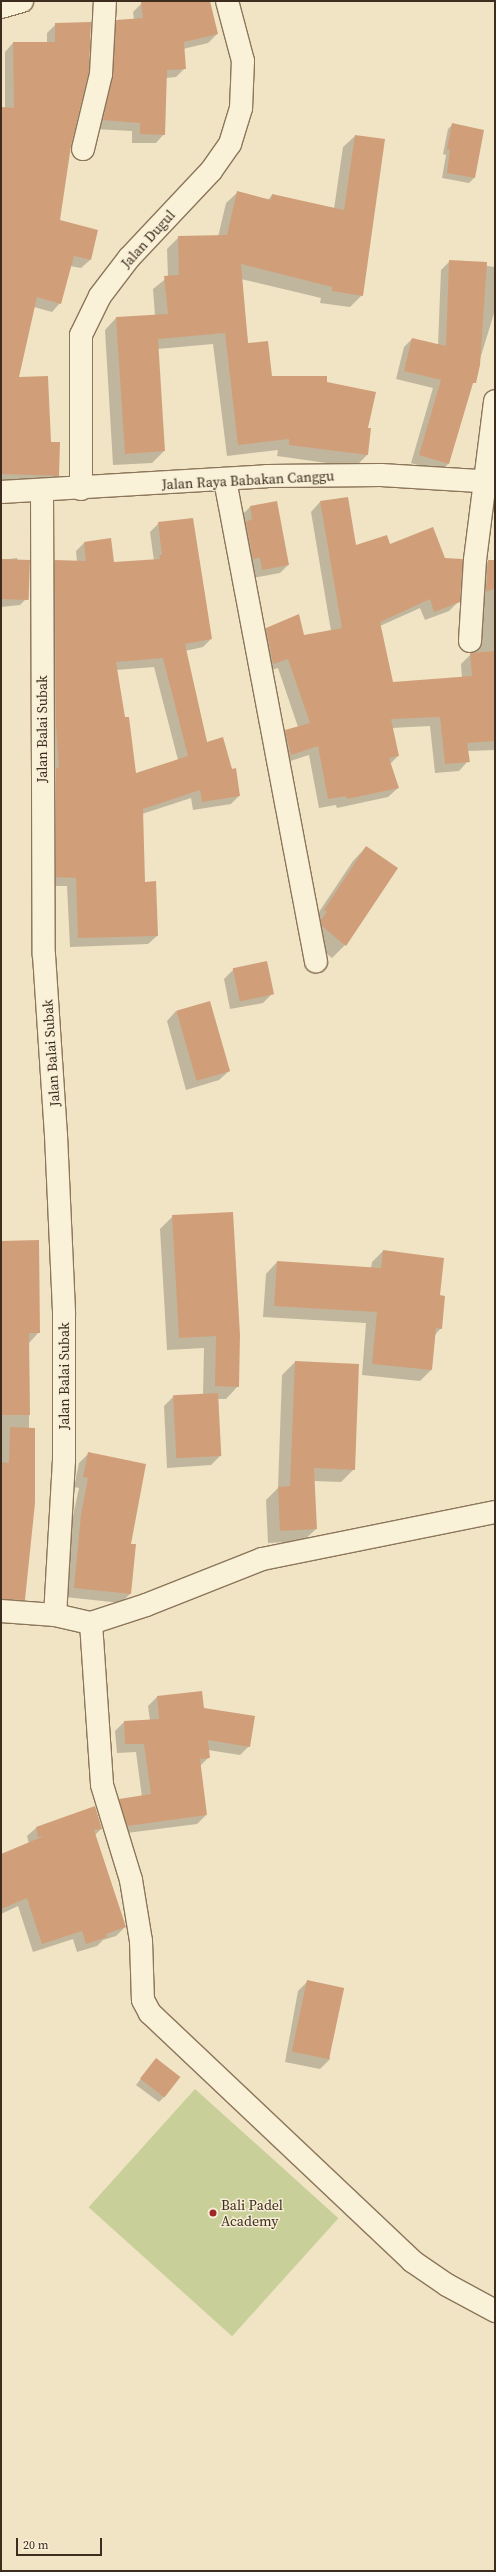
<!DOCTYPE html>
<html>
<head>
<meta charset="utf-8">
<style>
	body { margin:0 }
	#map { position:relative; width:496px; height:2572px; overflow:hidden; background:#f0e4c5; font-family:"Source Serif 4",serif }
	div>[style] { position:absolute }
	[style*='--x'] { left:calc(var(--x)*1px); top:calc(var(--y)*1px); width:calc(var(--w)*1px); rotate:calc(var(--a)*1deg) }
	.green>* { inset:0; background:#c8cf99; transform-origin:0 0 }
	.shadow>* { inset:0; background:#0003 }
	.building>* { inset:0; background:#d09f7a; transform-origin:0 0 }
	.roads { filter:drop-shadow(1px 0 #8c765a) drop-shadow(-1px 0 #8c765a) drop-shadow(0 1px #8c765a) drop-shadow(0 -1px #8c765a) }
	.minor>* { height:22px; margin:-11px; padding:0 11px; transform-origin:11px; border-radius:11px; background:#faf1d9 }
	.tertiary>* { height:22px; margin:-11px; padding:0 11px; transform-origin:11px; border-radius:11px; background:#faf1d9 }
	.dots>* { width:11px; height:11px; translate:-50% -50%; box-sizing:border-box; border:2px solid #f7eed5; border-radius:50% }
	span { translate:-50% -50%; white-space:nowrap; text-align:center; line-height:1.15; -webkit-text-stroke:3px #f7eed5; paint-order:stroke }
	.street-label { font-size:14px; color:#3c2d1f }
	.poi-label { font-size:14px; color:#3c2d1f }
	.left { translate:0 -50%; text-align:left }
	.frame { position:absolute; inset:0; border:2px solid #3c2d1f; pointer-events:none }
	.scale { position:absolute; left:16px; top:2538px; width:86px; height:18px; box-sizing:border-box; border:2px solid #3c2d1f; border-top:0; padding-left:5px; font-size:12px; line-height:14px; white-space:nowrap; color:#3c2d1f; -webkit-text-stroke:3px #f7eed5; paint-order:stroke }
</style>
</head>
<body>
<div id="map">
	<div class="green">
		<i style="left:195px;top:2089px;width:193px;height:159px;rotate:42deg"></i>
	</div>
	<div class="shadow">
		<i style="clip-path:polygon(163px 1px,209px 1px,217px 34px,208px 43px,183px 49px,185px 68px,176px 77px,166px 78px,164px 134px,156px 143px,132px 143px,132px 131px,94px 129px,108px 30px,117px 21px,134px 20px,133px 12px,142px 3px)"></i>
		<i style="clip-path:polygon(56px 24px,70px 146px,58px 221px,90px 260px,81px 268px,70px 266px,60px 303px,52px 312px,34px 307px,18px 378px,50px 443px,58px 475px,49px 484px,1px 483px,1px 108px,5px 108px,5px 52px,13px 43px,47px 43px,47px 33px)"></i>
		<i style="clip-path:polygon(453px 124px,483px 131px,474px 178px,469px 183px,442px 178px,446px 155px,443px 154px,448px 129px)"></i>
		<i style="clip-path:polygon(355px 136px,384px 140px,362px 295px,350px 307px,320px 303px,321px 298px,241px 279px,248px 344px,271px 377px,326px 383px,367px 428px,367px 455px,355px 467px,277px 456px,278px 450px,227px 456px,213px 344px,157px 349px,164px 451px,152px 463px,113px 465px,105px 330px,116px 318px,155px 316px,153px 289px,168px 277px,167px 249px,179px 237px,218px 237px,226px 203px,238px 192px,268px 200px,272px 195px,334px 209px,343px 147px)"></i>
		<i style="clip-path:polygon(450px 261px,495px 267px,495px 310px,448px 464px,440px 472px,411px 463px,433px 388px,396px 379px,404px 347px,412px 339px,438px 345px,441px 270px)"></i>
		<i style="clip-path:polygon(276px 502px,288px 565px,280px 573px,253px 578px,241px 516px,250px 507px)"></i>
		<i style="clip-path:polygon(320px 502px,356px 547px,389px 546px,459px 601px,449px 611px,425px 620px,420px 608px,380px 626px,392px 683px,462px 678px,461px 664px,473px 652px,478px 571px,488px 561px,494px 561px,495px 548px,495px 750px,467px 751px,468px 761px,459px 771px,435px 773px,430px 726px,391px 728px,398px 756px,390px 764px,398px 788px,388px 797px,337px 808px,336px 805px,319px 808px,309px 755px,281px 764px,276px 741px,286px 731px,298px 727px,278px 668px,263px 673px,257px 638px,266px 629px,303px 636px,331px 631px,311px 512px)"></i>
		<i style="clip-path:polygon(evenodd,159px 523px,211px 639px,203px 647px,185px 651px,207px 743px,239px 796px,231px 804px,193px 810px,191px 798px,142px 814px,144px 883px,157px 936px,148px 944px,70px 947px,67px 886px,48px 886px,46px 570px,55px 561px,77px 562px,76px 551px,85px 542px,113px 563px,154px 561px,150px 532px,159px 523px,154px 667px,178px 760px,135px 775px,116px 670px,154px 667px)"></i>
		<i style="clip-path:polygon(17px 558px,29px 596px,20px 605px,1px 607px,1px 560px)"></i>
		<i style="clip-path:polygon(366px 847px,345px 945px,332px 958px,309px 940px,311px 924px,353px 861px)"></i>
		<i style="clip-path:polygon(233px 970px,273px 993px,263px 1003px,230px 1009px,224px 979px)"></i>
		<i style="clip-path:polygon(176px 1011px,229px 1071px,219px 1080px,186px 1090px,167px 1021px)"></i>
		<i style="clip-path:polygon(173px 1216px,238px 1386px,226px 1399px,218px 1399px,220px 1456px,211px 1465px,167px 1468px,164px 1406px,174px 1396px,203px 1395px,204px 1348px,167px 1350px,160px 1229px)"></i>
		<i style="clip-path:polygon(1px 1242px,39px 1332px,29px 1343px,29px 1429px,34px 1429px,35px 1473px,24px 1600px,13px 1610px,1px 1609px)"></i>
		<i style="clip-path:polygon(383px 1251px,438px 1296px,441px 1328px,435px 1335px,431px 1370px,420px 1381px,362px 1375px,366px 1323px,263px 1317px,266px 1274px,277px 1262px,371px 1268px,372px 1262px)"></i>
		<i style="clip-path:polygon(295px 1362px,354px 1469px,341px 1482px,314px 1481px,316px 1529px,303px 1541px,268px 1543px,266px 1500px,278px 1488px,282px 1375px)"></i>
		<i style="clip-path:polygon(89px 1453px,130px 1545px,130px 1594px,121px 1603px,65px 1597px,71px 1525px,79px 1488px,74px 1487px,79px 1463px)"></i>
		<i style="clip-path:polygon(157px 1697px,203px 1708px,249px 1746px,240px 1755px,208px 1750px,209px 1757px,200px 1766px,206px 1815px,197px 1824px,119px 1834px,111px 1808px,120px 1800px,142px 1797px,136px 1752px,117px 1753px,115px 1731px,124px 1722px,150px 1721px,148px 1706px)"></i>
		<i style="clip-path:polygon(36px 1828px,101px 1829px,95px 1835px,125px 1927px,116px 1936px,103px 1940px,97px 1946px,77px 1952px,73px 1939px,33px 1952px,18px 1906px,1px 1914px,1px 1855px,29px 1844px,27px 1836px)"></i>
		<i style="clip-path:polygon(308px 1981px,330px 2059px,320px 2069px,285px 2062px,298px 1991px)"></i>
		<i style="clip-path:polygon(156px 2059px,164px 2097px,159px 2102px,136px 2085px)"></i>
	</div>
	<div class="building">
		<i style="clip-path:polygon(210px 1px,218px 34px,184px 42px,186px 69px,167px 70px,165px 135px,140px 134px,140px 123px,103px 120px,113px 75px,116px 20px,143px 18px,141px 2px)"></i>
		<i style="clip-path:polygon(91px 22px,89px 72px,71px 146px,60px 220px,98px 230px,91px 260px,74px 256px,61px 304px,37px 297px,19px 377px,48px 376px,51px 442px,60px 442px,59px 476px,1px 474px,1px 107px,14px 108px,13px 42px,55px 42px,55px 23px)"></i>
		<i style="clip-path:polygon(452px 123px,484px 130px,475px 178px,447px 173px,450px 150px,447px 149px)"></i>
		<i style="clip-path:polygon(355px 135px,385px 139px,363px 296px,332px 291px,332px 287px,241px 264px,248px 343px,268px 341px,272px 376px,327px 376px,327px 382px,376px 392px,368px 428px,371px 428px,368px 455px,289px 445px,289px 439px,238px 445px,225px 333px,158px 339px,165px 451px,125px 454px,116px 317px,168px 314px,164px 276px,179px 275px,178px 236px,227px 235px,237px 191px,271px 200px,272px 194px,344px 210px)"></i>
		<i style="clip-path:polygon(449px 260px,487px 262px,480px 365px,476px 383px,473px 383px,449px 464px,419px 455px,441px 380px,404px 371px,412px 338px,446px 346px)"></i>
		<i style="clip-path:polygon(348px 497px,356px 545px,387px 535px,390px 544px,433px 527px,445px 558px,463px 559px,460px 602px,434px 612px,430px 599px,380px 622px,393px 682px,472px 676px,470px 653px,495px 651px,495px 741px,467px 743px,470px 762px,445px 764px,440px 717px,391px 719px,399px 756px,389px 758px,399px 788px,347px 799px,346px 796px,328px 799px,318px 746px,291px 755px,285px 730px,310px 723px,288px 659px,273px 664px,266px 628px,299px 614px,304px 635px,342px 628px,320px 501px)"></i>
		<i style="clip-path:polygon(277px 501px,289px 565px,262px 570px,260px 558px,253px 559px,246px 522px,252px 519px,250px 506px)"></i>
		<i style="clip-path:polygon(evenodd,193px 518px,212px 639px,185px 644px,207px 742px,223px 737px,232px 769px,236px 768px,240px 796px,202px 802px,200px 790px,143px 809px,145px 882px,156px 881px,158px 936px,78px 938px,76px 878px,56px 877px,56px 768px,59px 768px,56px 726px,55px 560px,86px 561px,84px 542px,111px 538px,114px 562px,160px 559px,159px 555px,162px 555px,158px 522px,193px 518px,163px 658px,188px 756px,136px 773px,129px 717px,125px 717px,116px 662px,163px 658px)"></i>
		<i style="left:1px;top:559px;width:29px;height:40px;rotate:2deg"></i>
		<i style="clip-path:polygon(488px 560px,495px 560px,495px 588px,486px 592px)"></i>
		<i style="clip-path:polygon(366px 846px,398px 868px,346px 946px,322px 926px,321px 920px,327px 912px,324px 910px)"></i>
		<i style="left:267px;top:961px;width:34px;height:35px;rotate:78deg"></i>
		<i style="left:210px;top:1001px;width:73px;height:35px;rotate:74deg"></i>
		<i style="clip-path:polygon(233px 1212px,240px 1335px,239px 1387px,215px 1386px,216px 1336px,179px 1338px,172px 1215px)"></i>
		<i style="clip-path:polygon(39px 1240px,40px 1333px,29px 1333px,30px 1415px,1px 1415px,1px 1241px)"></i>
		<i style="clip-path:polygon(383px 1250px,444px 1258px,440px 1295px,445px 1296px,442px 1329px,436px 1328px,432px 1370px,372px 1364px,377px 1312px,274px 1306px,277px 1261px,381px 1268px)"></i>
		<i style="clip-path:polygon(295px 1361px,359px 1364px,355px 1470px,314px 1468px,317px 1529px,280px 1531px,278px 1487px,290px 1486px)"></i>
		<i style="left:218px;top:1393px;width:63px;height:45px;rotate:87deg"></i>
		<i style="clip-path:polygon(10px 1427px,35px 1428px,35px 1503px,25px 1600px,1px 1599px,1px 1462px,9px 1463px)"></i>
		<i style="clip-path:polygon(88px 1452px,146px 1464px,131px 1544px,136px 1544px,131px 1594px,74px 1588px,81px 1515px,88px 1478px,83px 1477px)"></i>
		<i style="clip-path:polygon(202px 1691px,204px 1708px,255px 1716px,250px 1747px,208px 1740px,210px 1758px,200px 1759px,207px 1815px,127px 1826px,119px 1799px,151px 1794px,144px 1744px,125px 1744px,124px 1721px,159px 1719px,157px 1696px)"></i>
		<i style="clip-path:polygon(95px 1806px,102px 1829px,94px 1830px,126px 1927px,106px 1934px,107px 1937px,86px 1944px,82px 1931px,42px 1944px,27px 1898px,1px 1909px,1px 1854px,44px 1836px,38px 1837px,36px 1827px)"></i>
		<i style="left:307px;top:1980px;width:38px;height:73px;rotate:12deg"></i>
		<i style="left:156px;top:2058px;width:31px;height:26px;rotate:38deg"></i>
	</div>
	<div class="roads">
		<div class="minor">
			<i style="--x:1;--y:7;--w:22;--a:-16"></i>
			<i style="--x:83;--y:149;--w:77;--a:-76.5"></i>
			<i style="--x:101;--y:74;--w:73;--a:-86.9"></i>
			<i style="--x:225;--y:480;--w:490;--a:79.3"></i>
			<i style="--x:81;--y:489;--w:154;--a:-90"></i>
			<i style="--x:81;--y:335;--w:43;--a:-64"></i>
			<i style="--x:100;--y:296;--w:48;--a:-52.7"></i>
			<i style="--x:129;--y:258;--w:120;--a:-46.7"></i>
			<i style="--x:211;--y:171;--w:33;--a:-55"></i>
			<i style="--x:230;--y:144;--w:38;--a:-73"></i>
			<i style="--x:241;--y:108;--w:47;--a:-87.6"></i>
			<i style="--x:243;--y:61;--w:62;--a:-104.9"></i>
			<i style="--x:42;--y:490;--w:465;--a:89.8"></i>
			<i style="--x:44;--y:955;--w:180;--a:86.2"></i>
			<i style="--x:56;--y:1135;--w:179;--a:87.4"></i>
			<i style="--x:64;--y:1314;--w:146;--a:90"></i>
			<i style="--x:64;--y:1460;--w:155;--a:93.3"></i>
			<i style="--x:470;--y:641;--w:81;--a:-86.5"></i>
			<i style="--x:475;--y:560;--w:160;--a:-82.8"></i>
			<i style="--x:1;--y:1611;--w:54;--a:4.2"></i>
			<i style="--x:55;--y:1615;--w:37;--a:13"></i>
			<i style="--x:91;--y:1623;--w:58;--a:-18.1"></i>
			<i style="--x:146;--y:1605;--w:125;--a:-21.6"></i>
			<i style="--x:262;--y:1559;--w:238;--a:-11.4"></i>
			<i style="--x:91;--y:1623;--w:162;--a:86.1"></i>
			<i style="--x:102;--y:1785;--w:99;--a:73"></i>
			<i style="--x:131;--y:1880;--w:62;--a:80.7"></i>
			<i style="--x:141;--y:1941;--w:59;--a:88.1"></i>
			<i style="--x:143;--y:2000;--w:15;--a:62"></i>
			<i style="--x:150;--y:2013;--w:361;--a:43.4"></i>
			<i style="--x:412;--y:2261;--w:42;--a:34.4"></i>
			<i style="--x:447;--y:2285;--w:55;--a:28.4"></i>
		</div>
		<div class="tertiary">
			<i style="--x:1;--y:492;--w:266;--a:-3.4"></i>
			<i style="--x:267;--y:476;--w:114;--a:-0.5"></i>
			<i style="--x:381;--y:475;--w:114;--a:3.5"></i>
		</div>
	</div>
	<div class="dots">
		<i style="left:213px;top:2213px;background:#9e2828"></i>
	</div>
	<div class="street-label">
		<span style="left:148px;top:239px;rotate:-48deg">Jalan Dugul</span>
		<span style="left:248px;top:480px;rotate:-3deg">Jalan Raya Babakan Canggu</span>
		<span style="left:42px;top:729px;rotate:-90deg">Jalan Balai Subak</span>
		<span style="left:51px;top:1053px;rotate:-94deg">Jalan Balai Subak</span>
		<span style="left:64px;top:1376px;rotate:-90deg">Jalan Balai Subak</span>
	</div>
	<div class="poi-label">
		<span class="left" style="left:221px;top:2213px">Bali Padel<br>Academy</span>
	</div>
	<div class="frame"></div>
	<div class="scale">20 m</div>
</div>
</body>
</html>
